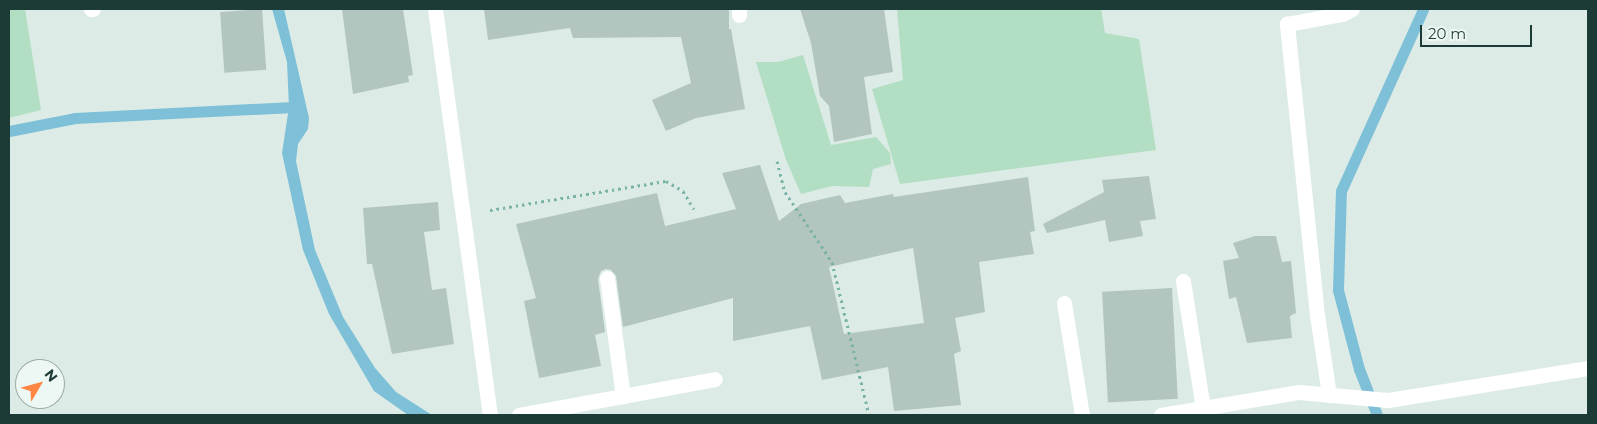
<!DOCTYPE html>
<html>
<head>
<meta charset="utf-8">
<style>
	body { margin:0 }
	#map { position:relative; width:1597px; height:424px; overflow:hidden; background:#dcebe6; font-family:Montserrat,sans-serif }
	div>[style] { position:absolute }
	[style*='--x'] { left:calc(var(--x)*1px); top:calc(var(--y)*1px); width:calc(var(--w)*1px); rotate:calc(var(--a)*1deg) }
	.green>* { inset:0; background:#b2dfc3 }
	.water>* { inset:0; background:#7dc0d7 }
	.stream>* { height:11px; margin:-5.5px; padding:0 5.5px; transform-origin:5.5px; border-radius:5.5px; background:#7dc0d7 }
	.building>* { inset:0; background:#b2c6bf; transform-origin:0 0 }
	.path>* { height:3px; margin-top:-1.5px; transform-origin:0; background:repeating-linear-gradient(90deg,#79b2a6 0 2.5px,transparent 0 6.5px) }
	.service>* { height:15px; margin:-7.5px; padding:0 7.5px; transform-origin:7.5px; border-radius:7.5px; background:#fff }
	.minor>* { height:15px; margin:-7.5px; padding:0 7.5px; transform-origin:7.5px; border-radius:7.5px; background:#fff }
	span { translate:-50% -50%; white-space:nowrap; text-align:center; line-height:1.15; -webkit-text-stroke:5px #edf7f3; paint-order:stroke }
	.frame { position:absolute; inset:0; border:10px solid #1d3b36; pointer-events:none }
	.north { position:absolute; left:15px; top:359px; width:50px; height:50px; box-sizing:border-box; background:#edf7f3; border:1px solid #9aaca7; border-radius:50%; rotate:53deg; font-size:14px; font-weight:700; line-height:20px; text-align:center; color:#1d3b36 }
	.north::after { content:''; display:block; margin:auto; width:18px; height:22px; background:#ff8746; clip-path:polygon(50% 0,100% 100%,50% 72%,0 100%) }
	.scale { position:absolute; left:1420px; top:25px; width:112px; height:22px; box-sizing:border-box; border:2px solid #1d3b36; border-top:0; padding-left:6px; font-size:15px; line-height:18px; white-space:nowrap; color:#1d3b36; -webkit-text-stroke:4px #edf7f3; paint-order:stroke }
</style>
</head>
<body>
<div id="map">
	<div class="green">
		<i style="clip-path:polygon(9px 9px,25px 9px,41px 110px,9px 118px)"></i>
		<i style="clip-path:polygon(897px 9px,1101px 9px,1105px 33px,1139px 39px,1156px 150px,900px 184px,872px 89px,903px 80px)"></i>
		<i style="clip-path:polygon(803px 55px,831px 145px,876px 137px,890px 153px,891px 164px,873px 169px,869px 187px,832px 186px,801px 194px,786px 160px,756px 62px,778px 62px)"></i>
	</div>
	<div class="water">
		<i style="clip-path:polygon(272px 9px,284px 9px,309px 118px,308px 129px,298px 144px,296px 161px,315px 250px,343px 317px,375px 368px,396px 392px,432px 415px,408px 415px,374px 391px,329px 314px,303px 250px,282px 153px,289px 107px,287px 62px)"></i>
	</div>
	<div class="stream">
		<i style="--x:9;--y:131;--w:67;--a:-11.1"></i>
		<i style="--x:75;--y:118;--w:214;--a:-2.9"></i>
		<i style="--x:1377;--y:415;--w:49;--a:-111.4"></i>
		<i style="--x:1359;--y:369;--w:82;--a:-104.9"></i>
		<i style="--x:1338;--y:290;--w:99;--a:-88.3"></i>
		<i style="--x:1341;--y:191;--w:200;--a:-65.7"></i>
	</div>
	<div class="building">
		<i style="left:262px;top:9px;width:61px;height:42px;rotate:86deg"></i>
		<i style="clip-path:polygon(342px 9px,403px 9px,413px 75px,408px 76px,409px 82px,353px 94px)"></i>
		<i style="clip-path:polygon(484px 9px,729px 9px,729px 29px,731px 29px,745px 109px,696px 118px,666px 131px,652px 100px,691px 83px,681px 37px,573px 38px,570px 28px,488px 40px)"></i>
		<i style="clip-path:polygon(800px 9px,884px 9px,893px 72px,864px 77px,872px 134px,834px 142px,829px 106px,820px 96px,811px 43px)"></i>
		<i style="clip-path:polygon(evenodd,760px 165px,779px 221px,801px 204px,840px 195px,845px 203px,893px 194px,894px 197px,1028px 177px,1035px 231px,1030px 232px,1034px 254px,979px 262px,985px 312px,955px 318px,961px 351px,954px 354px,961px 405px,894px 411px,888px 367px,822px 380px,810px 326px,733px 341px,733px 298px,623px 327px,616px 276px,611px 270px,606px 269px,601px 271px,598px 279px,605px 332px,595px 335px,601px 366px,539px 378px,524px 301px,536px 298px,516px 224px,657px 193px,665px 226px,736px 209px,722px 173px,760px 165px,913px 248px,924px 323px,844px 334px,829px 267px,913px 248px)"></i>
		<i style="clip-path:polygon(1149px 176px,1156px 219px,1140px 221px,1143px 236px,1109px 242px,1105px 220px,1047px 233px,1043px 224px,1104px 192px,1102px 180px)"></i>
		<i style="clip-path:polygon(438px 202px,440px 230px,424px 232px,432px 290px,446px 288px,454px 344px,392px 354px,372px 264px,367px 264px,363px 208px)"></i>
		<i style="clip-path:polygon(1255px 236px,1276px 236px,1282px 262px,1291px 261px,1296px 313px,1290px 316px,1292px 338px,1247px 343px,1236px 297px,1229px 299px,1223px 261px,1239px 258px,1233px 243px)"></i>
		<i style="left:1172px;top:288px;width:111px;height:70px;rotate:87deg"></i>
	</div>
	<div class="path">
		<i style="--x:777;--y:161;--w:32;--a:76"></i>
		<i style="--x:785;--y:192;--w:84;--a:56.1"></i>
		<i style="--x:832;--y:262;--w:157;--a:76.4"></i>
		<i style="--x:490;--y:210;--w:178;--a:-9.4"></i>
		<i style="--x:666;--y:181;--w:20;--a:30"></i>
		<i style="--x:683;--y:191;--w:21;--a:59"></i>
	</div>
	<div class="service">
		<i style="--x:1183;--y:281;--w:129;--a:81.1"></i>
		<i style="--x:1064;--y:303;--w:113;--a:80.9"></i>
		<i style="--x:1329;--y:395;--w:81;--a:-98.5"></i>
		<i style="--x:1317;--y:315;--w:293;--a:-95.9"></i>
		<i style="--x:1287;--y:24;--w:56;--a:-10.3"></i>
		<i style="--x:1342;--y:14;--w:11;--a:-27"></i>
		<i style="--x:1161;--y:415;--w:140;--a:-9.5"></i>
		<i style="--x:1299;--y:392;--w:89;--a:5.1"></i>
		<i style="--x:1388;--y:400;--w:203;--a:-9.1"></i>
	</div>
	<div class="minor">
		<i style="--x:91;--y:9;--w:2;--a:0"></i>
		<i style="--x:435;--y:9;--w:410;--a:82.3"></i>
		<i style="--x:739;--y:9;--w:6;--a:90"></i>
		<i style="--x:607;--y:278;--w:119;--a:82.3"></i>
		<i style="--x:519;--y:415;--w:199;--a:-10.4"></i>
	</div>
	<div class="frame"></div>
	<div class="north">N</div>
	<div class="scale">20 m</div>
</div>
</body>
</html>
